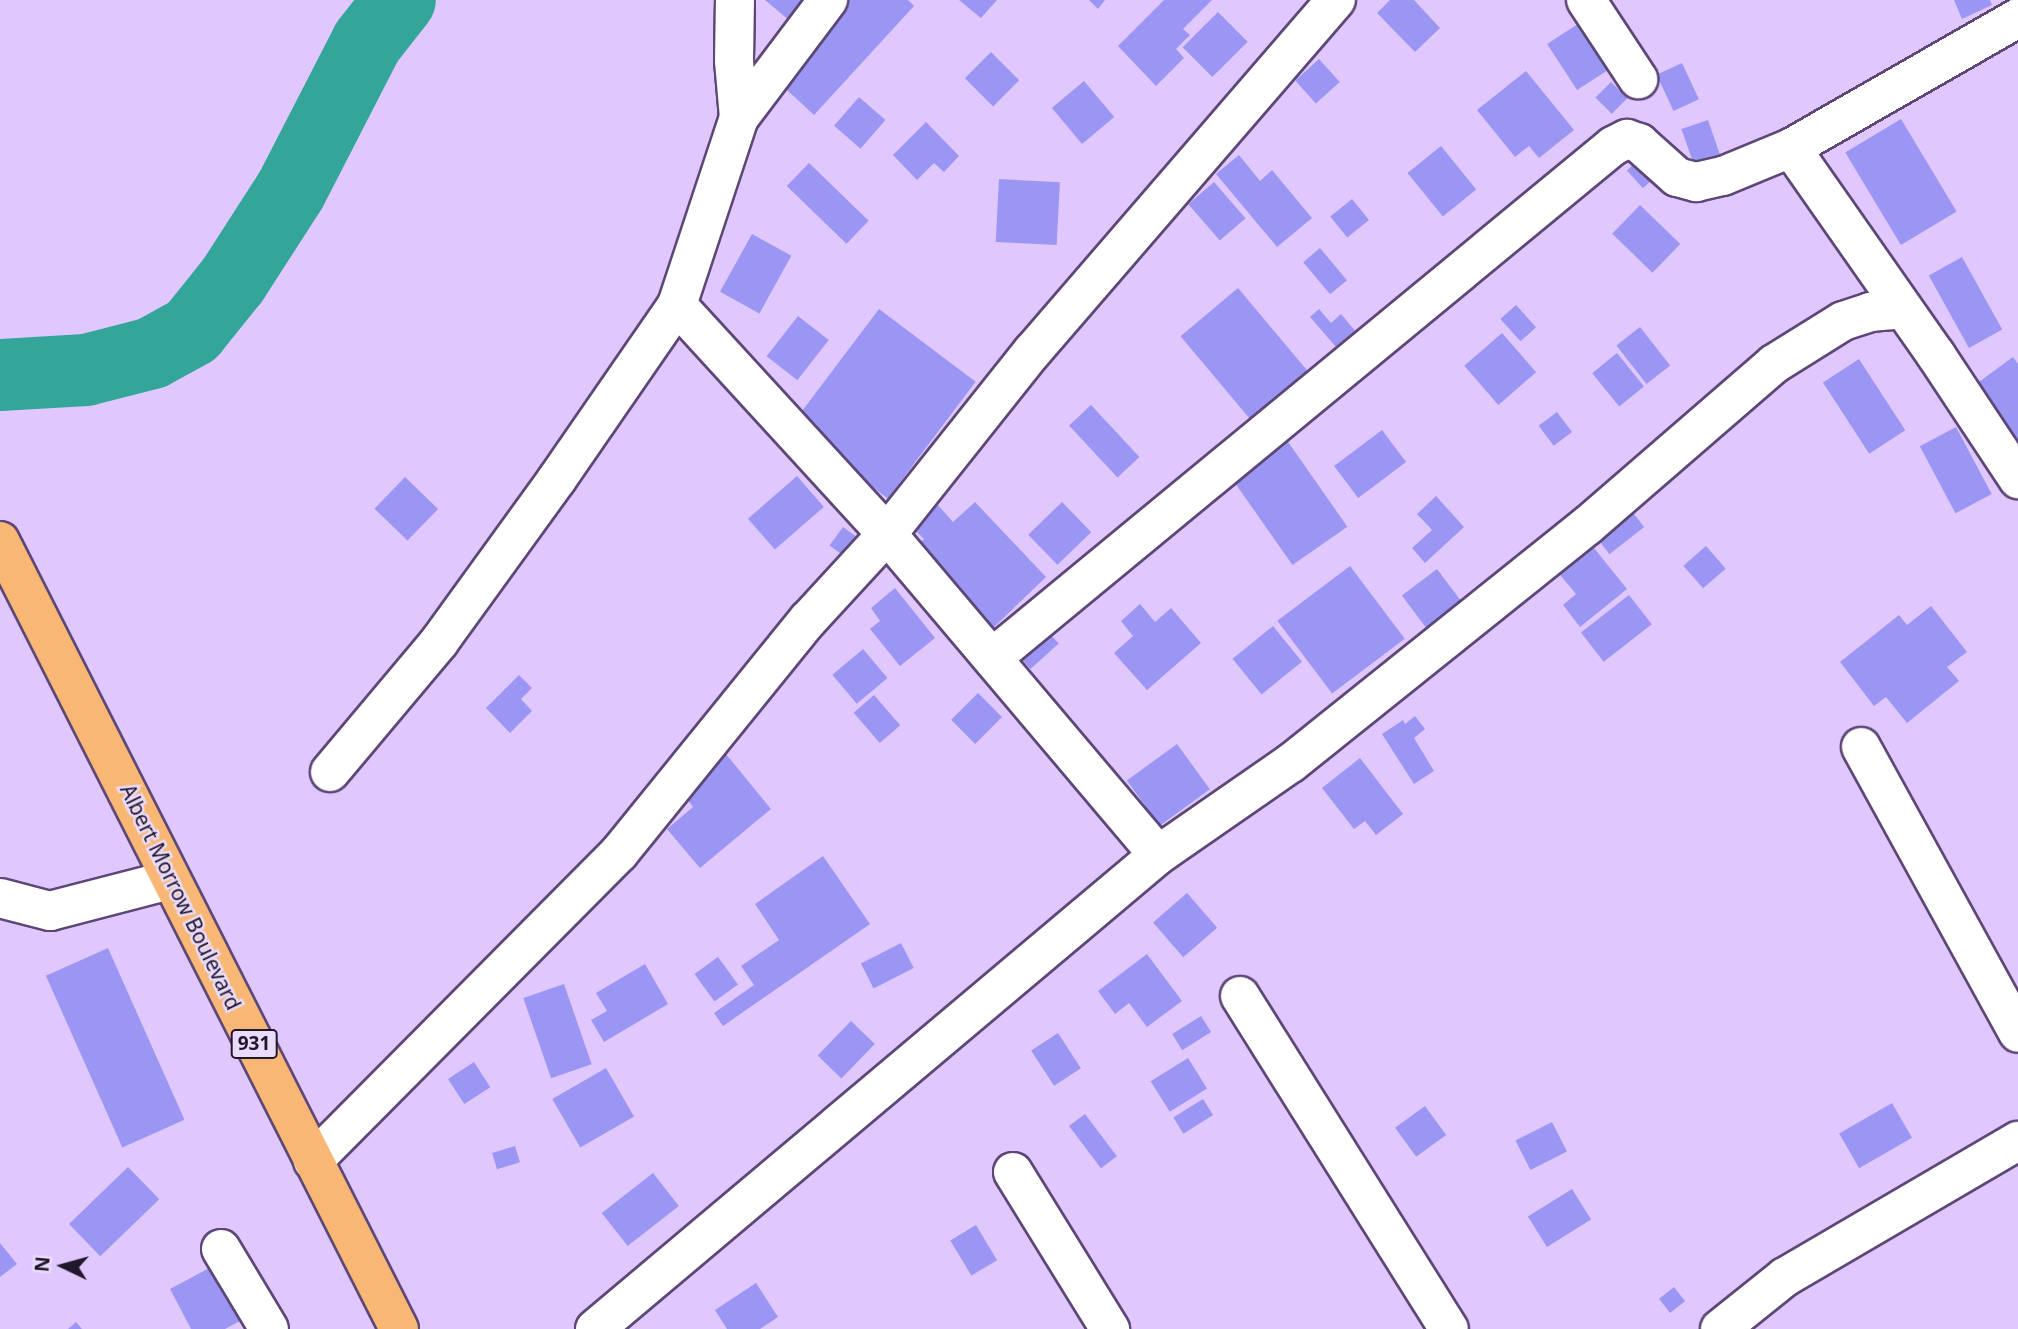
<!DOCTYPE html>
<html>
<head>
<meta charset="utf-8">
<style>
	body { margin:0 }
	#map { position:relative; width:2018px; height:1329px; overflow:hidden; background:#e0c8ff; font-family:"Noto Sans",sans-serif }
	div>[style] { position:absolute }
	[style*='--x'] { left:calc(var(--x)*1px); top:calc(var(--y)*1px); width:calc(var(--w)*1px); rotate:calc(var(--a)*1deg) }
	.river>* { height:72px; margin:-36px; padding:0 36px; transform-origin:36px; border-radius:36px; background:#34a599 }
	.building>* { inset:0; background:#9b96f4; transform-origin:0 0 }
	.roads { filter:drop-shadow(2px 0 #5d4776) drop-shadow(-2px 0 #5d4776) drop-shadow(0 2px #5d4776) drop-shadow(0 -2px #5d4776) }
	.minor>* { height:38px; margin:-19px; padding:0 19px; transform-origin:19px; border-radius:19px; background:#fff }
	.highway>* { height:38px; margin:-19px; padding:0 19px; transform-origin:19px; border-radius:19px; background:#f9b775 }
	span { translate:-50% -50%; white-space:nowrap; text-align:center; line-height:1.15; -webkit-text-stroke:5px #e9dbfc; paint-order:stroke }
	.shield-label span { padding:2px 5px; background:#e9dbfc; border:2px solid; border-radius:5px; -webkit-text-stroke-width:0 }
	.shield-label { font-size:19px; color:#21172b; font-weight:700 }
	.street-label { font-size:21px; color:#21172b }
	.north { position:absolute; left:28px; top:1231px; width:70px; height:70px; -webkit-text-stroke:5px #e9dbfc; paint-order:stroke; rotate:275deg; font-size:19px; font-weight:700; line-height:28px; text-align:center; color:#21172b }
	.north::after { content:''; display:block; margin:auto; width:24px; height:32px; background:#21172b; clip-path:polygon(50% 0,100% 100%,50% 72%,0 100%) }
</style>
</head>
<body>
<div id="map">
	<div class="river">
		<i style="--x:0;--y:375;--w:86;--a:-3.3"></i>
		<i style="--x:86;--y:370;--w:68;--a:-14.4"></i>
		<i style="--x:152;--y:353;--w:46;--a:-28.8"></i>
		<i style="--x:192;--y:331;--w:65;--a:-51.2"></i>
		<i style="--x:233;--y:280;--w:107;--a:-57.2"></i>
		<i style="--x:291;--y:190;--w:166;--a:-62.8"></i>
		<i style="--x:367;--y:42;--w:53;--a:-51.8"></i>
	</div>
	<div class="building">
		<i style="clip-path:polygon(765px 0,817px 0,796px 26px)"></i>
		<i style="clip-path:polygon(843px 0,908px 0,914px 6px,814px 115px,773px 77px)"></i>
		<i style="clip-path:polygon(959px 0,997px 0,981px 18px)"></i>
		<i style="clip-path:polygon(1089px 0,1105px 0,1098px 9px)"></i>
		<i style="clip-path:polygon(1164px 0,1212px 0,1183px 29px,1190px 35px,1176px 49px,1184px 58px,1156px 86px,1118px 46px)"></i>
		<i style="clip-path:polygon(1390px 0,1414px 0,1440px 28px,1415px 52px,1377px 13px)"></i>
		<i style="clip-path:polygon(1954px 0,1990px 0,1992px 5px,1962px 19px)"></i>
		<i style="left:1218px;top:12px;width:42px;height:50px;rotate:45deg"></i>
		<i style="left:1584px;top:20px;width:55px;height:44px;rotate:57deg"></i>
		<i style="left:991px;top:52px;width:40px;height:37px;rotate:45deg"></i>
		<i style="left:1319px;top:59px;width:31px;height:32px;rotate:48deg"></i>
		<i style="left:1682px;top:63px;width:40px;height:28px;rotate:65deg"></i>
		<i style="clip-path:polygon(1526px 71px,1574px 130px,1539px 158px,1529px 146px,1515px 157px,1477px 110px)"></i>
		<i style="left:1084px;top:81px;width:47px;height:42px;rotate:50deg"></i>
		<i style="left:1611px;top:82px;width:23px;height:22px;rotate:45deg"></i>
		<i style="left:859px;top:97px;width:35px;height:38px;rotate:41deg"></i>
		<i style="left:1901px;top:119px;width:108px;height:65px;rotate:59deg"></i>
		<i style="left:1708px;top:120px;width:39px;height:28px;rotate:71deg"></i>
		<i style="clip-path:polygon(926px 122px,959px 156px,944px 172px,934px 163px,917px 180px,893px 155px)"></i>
		<i style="left:1441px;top:146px;width:56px;height:43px;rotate:51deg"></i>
		<i style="clip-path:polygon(1239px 155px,1260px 181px,1272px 170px,1312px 218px,1277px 247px,1216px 174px)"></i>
		<i style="left:1644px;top:155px;width:24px;height:23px;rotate:48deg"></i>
		<i style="left:809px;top:163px;width:83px;height:32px;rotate:44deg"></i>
		<i style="left:999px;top:179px;width:61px;height:63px;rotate:3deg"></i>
		<i style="left:1214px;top:182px;width:48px;height:34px;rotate:49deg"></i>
		<i style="left:1352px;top:199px;width:27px;height:28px;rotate:51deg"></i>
		<i style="left:1640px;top:205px;width:56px;height:40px;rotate:44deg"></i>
		<i style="left:752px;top:234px;width:45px;height:66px;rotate:29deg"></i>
		<i style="left:1320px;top:248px;width:42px;height:22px;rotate:50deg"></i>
		<i style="left:1962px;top:257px;width:83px;height:38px;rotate:61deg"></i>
		<i style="left:1238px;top:288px;width:110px;height:75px;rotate:50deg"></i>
		<i style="left:1516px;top:305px;width:30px;height:21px;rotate:48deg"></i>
		<i style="left:879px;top:309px;width:121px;height:146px;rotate:37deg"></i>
		<i style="clip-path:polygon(1319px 309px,1331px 323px,1341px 314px,1362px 339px,1343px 355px,1310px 317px)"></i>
		<i style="left:798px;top:316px;width:39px;height:51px;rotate:38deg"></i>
		<i style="left:1640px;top:327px;width:49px;height:30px;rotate:52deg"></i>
		<i style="left:1502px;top:333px;width:52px;height:50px;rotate:49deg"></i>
		<i style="left:1617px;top:353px;width:43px;height:32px;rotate:51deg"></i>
		<i style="clip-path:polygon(2013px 357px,2018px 364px,2018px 442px,1976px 384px)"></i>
		<i style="left:1859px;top:359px;width:85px;height:43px;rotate:57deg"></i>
		<i style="left:1091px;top:405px;width:71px;height:30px;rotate:47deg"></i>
		<i style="left:1557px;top:412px;width:25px;height:23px;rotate:53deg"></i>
		<i style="left:1956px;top:427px;width:76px;height:41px;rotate:62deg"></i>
		<i style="left:1382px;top:430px;width:40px;height:60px;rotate:53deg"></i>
		<i style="left:1286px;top:439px;width:107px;height:67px;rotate:55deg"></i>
		<i style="left:797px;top:476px;width:41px;height:65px;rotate:49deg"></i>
		<i style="left:405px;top:477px;width:46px;height:44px;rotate:44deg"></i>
		<i style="clip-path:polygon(929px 495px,953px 522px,975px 502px,1046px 577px,994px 627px,917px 545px,924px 539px,904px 519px)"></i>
		<i style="clip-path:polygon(1436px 496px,1464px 527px,1425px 563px,1412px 548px,1432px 530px,1417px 514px)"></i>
		<i style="left:1062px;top:502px;width:42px;height:47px;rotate:46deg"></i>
		<i style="left:1630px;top:509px;width:23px;height:44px;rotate:52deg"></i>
		<i style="left:843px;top:527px;width:17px;height:23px;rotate:36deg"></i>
		<i style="clip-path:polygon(1590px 543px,1627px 589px,1580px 627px,1563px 605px,1576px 594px,1556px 570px)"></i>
		<i style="left:1706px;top:546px;width:30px;height:30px;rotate:49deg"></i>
		<i style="left:1350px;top:566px;width:91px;height:91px;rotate:53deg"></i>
		<i style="left:1437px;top:569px;width:40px;height:44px;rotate:53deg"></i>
		<i style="clip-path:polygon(895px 588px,935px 638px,900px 666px,870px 629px,880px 621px,871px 608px)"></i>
		<i style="left:1629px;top:595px;width:37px;height:61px;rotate:52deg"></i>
		<i style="clip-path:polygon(1140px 604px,1155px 622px,1171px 608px,1201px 643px,1147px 690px,1114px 653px,1133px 636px,1121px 621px)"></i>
		<i style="clip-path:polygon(1931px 606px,1967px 652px,1947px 667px,1959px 681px,1907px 723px,1886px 697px,1874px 706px,1840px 662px,1899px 615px,1907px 625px)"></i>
		<i style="left:1042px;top:625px;width:25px;height:38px;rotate:48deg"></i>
		<i style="left:1273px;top:626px;width:46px;height:52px;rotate:51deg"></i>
		<i style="left:863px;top:649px;width:38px;height:40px;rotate:50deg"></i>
		<i style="clip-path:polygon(519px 675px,532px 688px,521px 699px,532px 711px,510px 733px,486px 708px)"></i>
		<i style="left:978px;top:693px;width:34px;height:38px;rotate:45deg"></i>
		<i style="left:874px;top:695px;width:40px;height:27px;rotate:49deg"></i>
		<i style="clip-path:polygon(1415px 716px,1425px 729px,1414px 738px,1434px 771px,1414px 784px,1382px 734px,1403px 720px,1405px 724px)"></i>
		<i style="left:1177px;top:744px;width:56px;height:62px;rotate:54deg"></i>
		<i style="clip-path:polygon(721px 748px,771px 809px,700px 868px,667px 829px,693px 807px,686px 797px,701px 785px,692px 773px)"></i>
		<i style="clip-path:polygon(1360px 758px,1403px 814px,1376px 835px,1365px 821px,1354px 829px,1322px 788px)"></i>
		<i style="clip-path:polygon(823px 856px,870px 924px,723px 1026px,714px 1013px,754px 985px,741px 966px,779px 940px,755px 904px)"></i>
		<i style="left:1187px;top:893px;width:46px;height:45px;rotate:49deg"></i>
		<i style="left:901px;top:943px;width:28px;height:45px;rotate:63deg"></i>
		<i style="left:108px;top:948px;width:188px;height:68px;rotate:66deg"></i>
		<i style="clip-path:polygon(1147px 954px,1182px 1001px,1147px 1027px,1129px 1003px,1115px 1014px,1098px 991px)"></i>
		<i style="left:718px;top:957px;width:34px;height:29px;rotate:54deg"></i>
		<i style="clip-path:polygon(645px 964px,668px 1004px,604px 1042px,591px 1020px,607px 1011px,596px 993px)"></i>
		<i style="left:564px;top:984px;width:85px;height:43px;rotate:71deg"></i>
		<i style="left:1201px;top:1016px;width:19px;height:34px;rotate:58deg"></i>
		<i style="left:851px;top:1021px;width:33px;height:48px;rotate:44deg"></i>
		<i style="left:1058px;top:1033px;width:42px;height:32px;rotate:57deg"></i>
		<i style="left:1188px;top:1058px;width:36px;height:44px;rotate:58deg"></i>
		<i style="left:474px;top:1062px;width:30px;height:31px;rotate:57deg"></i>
		<i style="left:606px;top:1068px;width:56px;height:62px;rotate:60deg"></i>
		<i style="left:1203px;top:1099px;width:19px;height:35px;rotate:58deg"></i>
		<i style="left:1892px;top:1103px;width:40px;height:61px;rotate:60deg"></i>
		<i style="left:1425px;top:1106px;width:36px;height:37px;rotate:54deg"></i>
		<i style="left:1085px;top:1114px;width:53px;height:20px;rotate:53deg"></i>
		<i style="left:1552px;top:1122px;width:33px;height:41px;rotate:63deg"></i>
		<i style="left:515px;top:1146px;width:17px;height:24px;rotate:73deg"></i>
		<i style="left:128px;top:1167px;width:45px;height:82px;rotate:46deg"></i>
		<i style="left:653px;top:1173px;width:42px;height:65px;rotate:52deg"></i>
		<i style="left:1572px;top:1189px;width:36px;height:52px;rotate:58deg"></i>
		<i style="left:976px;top:1225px;width:41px;height:30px;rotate:59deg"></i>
		<i style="clip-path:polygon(0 1243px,17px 1264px,0 1277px)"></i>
		<i style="clip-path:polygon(215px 1265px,244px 1319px,225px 1329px,191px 1329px,170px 1289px)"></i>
		<i style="clip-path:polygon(756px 1283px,778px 1317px,760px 1329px,727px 1329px,715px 1310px)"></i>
		<i style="left:1674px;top:1287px;width:18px;height:19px;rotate:52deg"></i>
		<i style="clip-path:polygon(76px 1322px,82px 1329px,68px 1329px)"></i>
	</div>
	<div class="roads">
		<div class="minor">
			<i style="--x:1586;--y:0;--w:95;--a:56.6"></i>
			<i style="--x:739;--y:118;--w:148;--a:-53"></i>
			<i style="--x:1791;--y:148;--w:253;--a:55"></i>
			<i style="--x:1936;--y:355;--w:149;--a:56.5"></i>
			<i style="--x:677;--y:305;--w:311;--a:47.5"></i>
			<i style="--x:887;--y:534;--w:420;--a:49.8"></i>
			<i style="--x:992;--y:658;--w:805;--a:-39.5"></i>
			<i style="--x:1613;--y:146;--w:16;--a:-27"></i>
			<i style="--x:1627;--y:139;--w:13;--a:18"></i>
			<i style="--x:1639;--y:143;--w:51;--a:41.8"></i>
			<i style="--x:1677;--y:177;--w:20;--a:15"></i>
			<i style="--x:1696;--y:182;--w:28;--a:-13"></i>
			<i style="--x:1723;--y:176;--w:74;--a:-22.4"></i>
			<i style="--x:1791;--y:148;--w:262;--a:-29.8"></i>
			<i style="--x:1861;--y:747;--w:326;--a:61.2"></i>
			<i style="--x:330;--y:772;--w:170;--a:-50"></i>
			<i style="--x:439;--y:642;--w:201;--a:-54.1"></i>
			<i style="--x:557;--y:479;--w:211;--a:-55.4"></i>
			<i style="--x:677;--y:305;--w:197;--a:-71.7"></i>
			<i style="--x:739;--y:118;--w:57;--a:-95"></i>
			<i style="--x:734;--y:61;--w:61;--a:-89.1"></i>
			<i style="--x:0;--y:898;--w:52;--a:14.6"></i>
			<i style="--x:50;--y:911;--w:124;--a:-14.5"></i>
			<i style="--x:1240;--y:996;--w:393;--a:57.9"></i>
			<i style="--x:313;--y:1161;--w:434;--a:-45.2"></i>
			<i style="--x:619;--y:853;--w:300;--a:-51"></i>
			<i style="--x:808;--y:620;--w:117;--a:-47.4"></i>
			<i style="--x:887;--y:534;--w:233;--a:-51.5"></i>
			<i style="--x:1032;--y:352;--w:465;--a:-49.2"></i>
			<i style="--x:1013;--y:1172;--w:185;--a:58.3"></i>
			<i style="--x:221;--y:1249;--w:93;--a:59"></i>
			<i style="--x:595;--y:1329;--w:736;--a:-40.09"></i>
			<i style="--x:1158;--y:855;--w:162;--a:-34.7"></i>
			<i style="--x:1291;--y:763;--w:379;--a:-38.7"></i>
			<i style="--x:1587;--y:526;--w:247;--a:-40.9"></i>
			<i style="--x:1774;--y:364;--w:81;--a:-31.9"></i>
			<i style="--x:1843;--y:321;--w:28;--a:-18"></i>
			<i style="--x:1870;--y:312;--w:32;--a:-5"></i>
			<i style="--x:1720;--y:1329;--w:83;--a:-38.7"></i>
			<i style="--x:1785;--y:1277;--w:270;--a:-30.3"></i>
		</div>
		<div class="highway">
			<i style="--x:0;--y:541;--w:883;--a:63.14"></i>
		</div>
	</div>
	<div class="shield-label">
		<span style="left:254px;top:1044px">931</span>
	</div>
	<div class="street-label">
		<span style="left:181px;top:897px;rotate:64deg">Albert Morrow Boulevard</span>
	</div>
	<div class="north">N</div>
</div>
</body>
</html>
